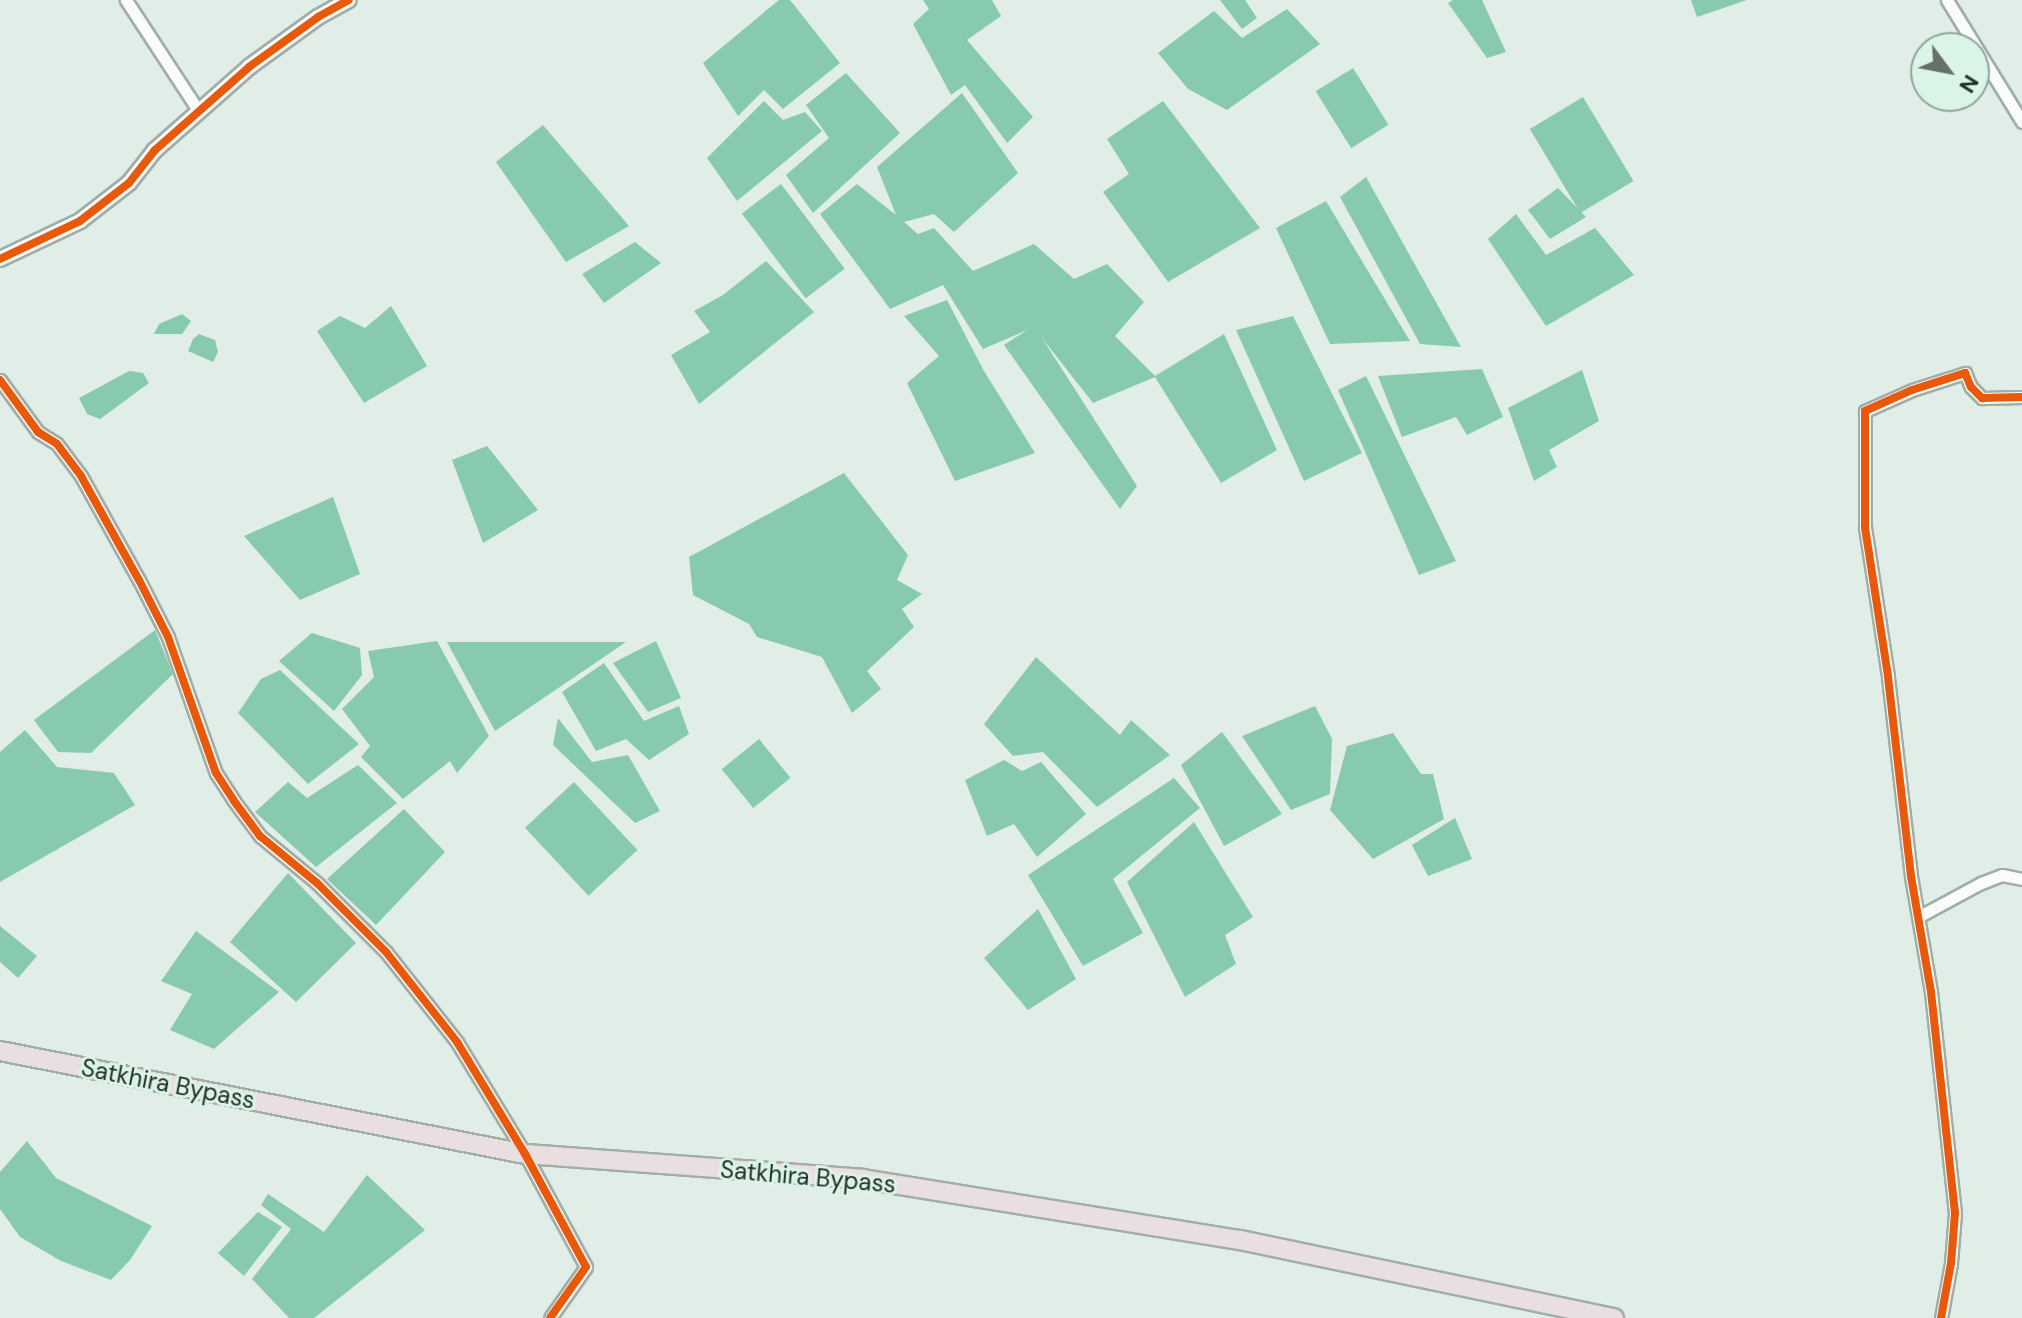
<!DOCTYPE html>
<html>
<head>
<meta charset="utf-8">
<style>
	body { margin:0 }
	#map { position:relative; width:2022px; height:1318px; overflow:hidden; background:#e0eee7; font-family:"DM Sans",sans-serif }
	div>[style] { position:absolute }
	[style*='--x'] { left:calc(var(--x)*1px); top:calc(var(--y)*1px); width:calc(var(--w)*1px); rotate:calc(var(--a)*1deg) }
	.water>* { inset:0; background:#88caae; transform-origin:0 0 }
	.roads { filter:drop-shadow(2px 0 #a1ada7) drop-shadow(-2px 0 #a1ada7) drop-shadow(0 2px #a1ada7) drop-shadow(0 -2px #a1ada7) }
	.minor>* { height:11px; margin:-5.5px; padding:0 5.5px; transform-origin:5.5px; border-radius:5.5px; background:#fafcfb }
	.tertiary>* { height:14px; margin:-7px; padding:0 7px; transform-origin:7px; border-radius:7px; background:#fafcfb }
	.trunk>* { height:18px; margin:-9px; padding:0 9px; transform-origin:9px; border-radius:9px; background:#eadfe0 }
	.cycleway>* { height:8px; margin:-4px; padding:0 4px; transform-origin:4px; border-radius:4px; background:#e8590c }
	span { translate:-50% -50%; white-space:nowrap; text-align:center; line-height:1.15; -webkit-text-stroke:6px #daf4e7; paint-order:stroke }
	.street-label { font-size:24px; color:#242e29 }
	.north { position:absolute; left:1910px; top:32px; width:80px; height:80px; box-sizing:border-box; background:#daf4e7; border:2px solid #91a59b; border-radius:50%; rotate:122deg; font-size:22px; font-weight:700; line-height:32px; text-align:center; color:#242e29 }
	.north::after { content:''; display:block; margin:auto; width:28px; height:36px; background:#66716c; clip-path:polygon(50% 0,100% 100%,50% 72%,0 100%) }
</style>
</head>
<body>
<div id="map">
	<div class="water">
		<i style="clip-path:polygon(779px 0,790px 0,840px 63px,783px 109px,764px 90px,738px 116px,703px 63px)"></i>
		<i style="clip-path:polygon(923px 0,992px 0,1001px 16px,967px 40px,1033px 117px,1007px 143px,965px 85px,951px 95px,913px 24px,929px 9px)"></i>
		<i style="clip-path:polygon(1220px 0,1245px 0,1257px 18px,1242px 29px)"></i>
		<i style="clip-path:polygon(1453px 0,1482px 0,1506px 52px,1487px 58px,1448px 3px)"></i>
		<i style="clip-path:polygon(1691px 0,1747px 0,1697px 17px)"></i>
		<i style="clip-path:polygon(1287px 9px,1320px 44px,1227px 110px,1188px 89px,1158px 53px,1214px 11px,1242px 38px)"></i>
		<i style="left:1353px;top:68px;width:67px;height:44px;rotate:58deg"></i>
		<i style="clip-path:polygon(846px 73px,900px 133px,813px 213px,786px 175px,829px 138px,806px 105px)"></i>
		<i style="clip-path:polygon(962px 93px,1018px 173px,954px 232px,934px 214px,904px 222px,918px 234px,934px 228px,973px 271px,1034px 244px,1074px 279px,1107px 264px,1144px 302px,1115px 336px,1155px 376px,1224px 334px,1277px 450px,1221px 483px,1155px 377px,1093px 403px,1042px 338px,1137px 486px,1120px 509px,1004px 345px,1027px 330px,983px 349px,943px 285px,890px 309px,820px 214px,857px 184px,896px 215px,877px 167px)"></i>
		<i style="left:1583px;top:97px;width:98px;height:62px;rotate:59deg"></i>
		<i style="clip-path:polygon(764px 101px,783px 120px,805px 112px,822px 131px,737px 201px,707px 158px)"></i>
		<i style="clip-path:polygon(1163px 101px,1260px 228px,1168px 282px,1103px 192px,1129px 174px,1107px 139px)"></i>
		<i style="clip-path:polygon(543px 125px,629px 226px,566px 262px,496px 162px)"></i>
		<i style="clip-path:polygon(1366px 177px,1461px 347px,1420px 344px,1340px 197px)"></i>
		<i style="left:781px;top:184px;width:106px;height:49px;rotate:53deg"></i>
		<i style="clip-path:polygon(1558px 188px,1586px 217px,1550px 239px,1528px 210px)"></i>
		<i style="clip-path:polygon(1326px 201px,1410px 341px,1330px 344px,1276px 228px)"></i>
		<i style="clip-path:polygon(1516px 214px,1546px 255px,1595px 228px,1634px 275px,1546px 326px,1488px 239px)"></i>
		<i style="clip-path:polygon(635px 242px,661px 263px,604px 303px,582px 274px)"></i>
		<i style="clip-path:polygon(766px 261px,814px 312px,699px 404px,671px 355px,710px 332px,694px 311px,723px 295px)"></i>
		<i style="clip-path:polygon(947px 300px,984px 371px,1035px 453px,955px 481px,907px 383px,939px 356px,904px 316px)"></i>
		<i style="clip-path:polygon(391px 306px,427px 366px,364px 403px,317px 331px,340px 316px,365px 328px)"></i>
		<i style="clip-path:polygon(182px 314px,191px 321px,182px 334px,154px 334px,159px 324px)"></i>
		<i style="clip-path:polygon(1293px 316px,1362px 453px,1304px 481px,1236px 330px)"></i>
		<i style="clip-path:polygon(199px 334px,215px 340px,218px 352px,213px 362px,188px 351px,193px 339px)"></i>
		<i style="clip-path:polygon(1482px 369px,1503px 417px,1467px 435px,1456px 417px,1402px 437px,1378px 376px)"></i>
		<i style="clip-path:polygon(1582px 370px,1599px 421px,1549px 450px,1557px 467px,1534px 481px,1508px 408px)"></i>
		<i style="clip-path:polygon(129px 371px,143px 373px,149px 383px,100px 419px,87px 414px,79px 398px)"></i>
		<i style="clip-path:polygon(1366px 376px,1456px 561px,1419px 575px,1338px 390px)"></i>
		<i style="clip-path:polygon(487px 446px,538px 510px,483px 543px,452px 460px)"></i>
		<i style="clip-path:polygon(844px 473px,908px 555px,897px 580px,922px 594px,902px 609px,914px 627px,867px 671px,881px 689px,852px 713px,822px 657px,757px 637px,749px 624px,693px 595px,689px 557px)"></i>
		<i style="clip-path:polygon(333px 497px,360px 574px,300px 600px,244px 536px)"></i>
		<i style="clip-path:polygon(155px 630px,173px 674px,91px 753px,58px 752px,34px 720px)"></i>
		<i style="clip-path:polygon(312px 633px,360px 648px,362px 675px,334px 711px,279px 661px)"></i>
		<i style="clip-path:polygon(437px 641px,489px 736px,457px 773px,450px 761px,403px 799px,361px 757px,370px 746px,342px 709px,374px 677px,368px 651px)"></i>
		<i style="clip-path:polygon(656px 641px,681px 698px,648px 712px,613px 663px)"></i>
		<i style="clip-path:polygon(447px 642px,626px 642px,495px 731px)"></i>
		<i style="clip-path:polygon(1036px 657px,1120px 735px,1131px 720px,1170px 755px,1097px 807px,1043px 752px,1013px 756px,984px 724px)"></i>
		<i style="clip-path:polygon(604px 663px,644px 721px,679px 706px,689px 734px,649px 760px,626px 739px,596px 751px,562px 692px)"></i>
		<i style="clip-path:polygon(280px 670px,359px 744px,308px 784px,238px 713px,261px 679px)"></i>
		<i style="clip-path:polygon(1315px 706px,1332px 739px,1330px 794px,1291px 810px,1242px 736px)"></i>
		<i style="clip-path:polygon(558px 718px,592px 762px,628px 755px,660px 811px,635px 823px,553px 745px)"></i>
		<i style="clip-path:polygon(25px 730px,57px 767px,114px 773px,135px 805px,0 882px,0 752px)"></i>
		<i style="clip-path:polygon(1222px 732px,1282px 814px,1224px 846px,1181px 765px)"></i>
		<i style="clip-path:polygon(1393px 733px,1421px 774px,1433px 774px,1444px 819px,1373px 859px,1330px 810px,1347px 746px)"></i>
		<i style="left:759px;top:739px;width:50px;height:48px;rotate:51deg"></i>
		<i style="clip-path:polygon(1004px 760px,1022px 771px,1041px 762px,1086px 814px,1037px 857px,1014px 824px,987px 836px,965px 780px)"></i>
		<i style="clip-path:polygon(358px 765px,397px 803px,316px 867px,255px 812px,288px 782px,307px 798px)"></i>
		<i style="clip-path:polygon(1174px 778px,1200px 808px,1113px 879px,1143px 933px,1083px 966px,1028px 875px)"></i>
		<i style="left:574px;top:782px;width:93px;height:67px;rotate:47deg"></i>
		<i style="clip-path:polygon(404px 809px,445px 852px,376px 925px,327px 879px)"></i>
		<i style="clip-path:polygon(1455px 818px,1472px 859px,1428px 876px,1412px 845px)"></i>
		<i style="clip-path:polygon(1194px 822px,1253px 917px,1225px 935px,1236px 964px,1185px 997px,1127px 882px)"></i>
		<i style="clip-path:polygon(288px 873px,356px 943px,296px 1002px,230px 942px)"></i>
		<i style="clip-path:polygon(1038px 909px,1076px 979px,1028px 1010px,984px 958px)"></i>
		<i style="clip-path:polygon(0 926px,37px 956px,18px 978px,0 962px)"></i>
		<i style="clip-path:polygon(196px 931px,279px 992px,214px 1049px,170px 1030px,192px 994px,161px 981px)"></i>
		<i style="clip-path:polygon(27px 1141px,56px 1178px,152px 1226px,130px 1260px,111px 1280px,61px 1261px,20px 1237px,0 1209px,0 1172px)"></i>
		<i style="clip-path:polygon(367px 1175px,425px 1230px,314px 1318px,289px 1318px,252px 1279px,291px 1229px,261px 1205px,268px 1194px,324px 1232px)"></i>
		<i style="clip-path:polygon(258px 1212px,282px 1227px,244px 1276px,218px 1253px)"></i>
	</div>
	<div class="roads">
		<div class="minor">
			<i style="--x:126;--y:0;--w:131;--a:56.8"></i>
			<i style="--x:1947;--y:0;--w:143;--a:58.4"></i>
			<i style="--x:0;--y:380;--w:64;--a:53.8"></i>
			<i style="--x:38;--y:432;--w:22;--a:32"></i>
			<i style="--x:57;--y:444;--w:40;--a:53"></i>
			<i style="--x:81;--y:476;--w:119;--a:60.9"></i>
			<i style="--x:139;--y:580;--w:64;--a:63"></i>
			<i style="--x:168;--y:637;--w:144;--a:70.6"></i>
			<i style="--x:216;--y:773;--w:33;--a:57"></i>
			<i style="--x:234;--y:801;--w:44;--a:53.4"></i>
			<i style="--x:260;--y:836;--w:74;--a:39.5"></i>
			<i style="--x:317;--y:883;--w:98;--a:45"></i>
			<i style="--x:386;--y:952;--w:115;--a:51.7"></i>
			<i style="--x:457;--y:1042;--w:131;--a:58.7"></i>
			<i style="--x:525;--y:1154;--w:128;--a:61.6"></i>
			<i style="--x:586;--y:1267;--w:62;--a:125.2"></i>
			<i style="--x:1918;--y:917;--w:72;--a:-28.4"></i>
			<i style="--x:1981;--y:883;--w:22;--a:-21"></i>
			<i style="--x:2002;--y:875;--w:20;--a:11"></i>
			<i style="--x:1941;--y:1318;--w:56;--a:-79.7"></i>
			<i style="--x:1951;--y:1263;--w:50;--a:-85.4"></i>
			<i style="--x:1955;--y:1213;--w:222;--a:-96.2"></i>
			<i style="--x:1931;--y:992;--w:118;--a:-99.8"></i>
			<i style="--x:1911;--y:876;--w:201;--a:-96.6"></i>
			<i style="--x:1888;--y:676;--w:151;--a:-98.8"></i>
			<i style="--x:1865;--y:527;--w:116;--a:-90"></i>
			<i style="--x:1865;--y:411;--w:51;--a:-24.1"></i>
			<i style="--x:1912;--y:390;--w:56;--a:-17.8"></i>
			<i style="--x:1965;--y:373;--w:15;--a:67"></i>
			<i style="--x:1971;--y:387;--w:16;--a:45"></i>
			<i style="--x:1982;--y:398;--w:40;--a:-1.4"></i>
		</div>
		<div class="tertiary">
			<i style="--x:0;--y:259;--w:89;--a:-25.4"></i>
			<i style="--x:80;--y:221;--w:62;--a:-37.8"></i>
			<i style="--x:129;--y:183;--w:42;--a:-51.8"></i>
			<i style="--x:155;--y:150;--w:125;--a:-41.4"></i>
			<i style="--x:249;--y:67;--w:85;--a:-35.9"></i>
			<i style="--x:318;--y:17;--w:35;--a:-29"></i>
		</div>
		<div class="trunk">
			<i style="--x:0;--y:1051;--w:535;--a:11.1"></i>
			<i style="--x:525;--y:1154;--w:339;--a:4.2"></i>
			<i style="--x:863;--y:1179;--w:382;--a:9.2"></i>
			<i style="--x:1240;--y:1240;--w:382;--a:11.8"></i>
		</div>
	</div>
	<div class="cycleway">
		<i style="--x:0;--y:259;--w:89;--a:-25.4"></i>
		<i style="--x:80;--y:221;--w:62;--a:-37.8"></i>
		<i style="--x:129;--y:183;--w:42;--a:-51.8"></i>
		<i style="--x:155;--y:150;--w:125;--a:-41.4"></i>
		<i style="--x:249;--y:67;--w:85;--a:-35.9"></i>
		<i style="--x:318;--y:17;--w:35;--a:-29"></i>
		<i style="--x:0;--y:380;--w:64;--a:53.8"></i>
		<i style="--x:38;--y:432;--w:22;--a:32"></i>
		<i style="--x:57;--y:444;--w:40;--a:53"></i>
		<i style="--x:81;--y:476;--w:119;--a:60.9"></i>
		<i style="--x:139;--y:580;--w:64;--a:63"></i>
		<i style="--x:168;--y:637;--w:144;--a:70.6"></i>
		<i style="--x:216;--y:773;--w:33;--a:57"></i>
		<i style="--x:234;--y:801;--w:44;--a:53.4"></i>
		<i style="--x:260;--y:836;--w:74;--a:39.5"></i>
		<i style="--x:317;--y:883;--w:98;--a:45"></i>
		<i style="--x:386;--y:952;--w:115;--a:51.7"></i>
		<i style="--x:457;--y:1042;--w:131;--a:58.7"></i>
		<i style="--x:525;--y:1154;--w:128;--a:61.6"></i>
		<i style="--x:586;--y:1267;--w:62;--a:125.2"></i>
		<i style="--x:1941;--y:1318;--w:56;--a:-79.7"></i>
		<i style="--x:1951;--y:1263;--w:50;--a:-85.4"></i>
		<i style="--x:1955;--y:1213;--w:222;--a:-96.2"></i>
		<i style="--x:1931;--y:992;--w:118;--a:-99.8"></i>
		<i style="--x:1911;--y:876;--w:201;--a:-96.6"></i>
		<i style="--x:1888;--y:676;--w:151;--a:-98.8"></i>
		<i style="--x:1865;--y:527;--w:116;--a:-90"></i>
		<i style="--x:1865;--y:411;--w:51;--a:-24.1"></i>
		<i style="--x:1912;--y:390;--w:56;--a:-17.8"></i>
		<i style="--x:1965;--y:373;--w:15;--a:67"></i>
		<i style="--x:1971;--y:387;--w:16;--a:45"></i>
		<i style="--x:1982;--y:398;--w:40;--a:-1.4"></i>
	</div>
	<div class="street-label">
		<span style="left:168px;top:1084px;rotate:11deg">Satkhira Bypass</span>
		<span style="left:808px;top:1177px;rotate:5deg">Satkhira Bypass</span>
	</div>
	<div class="north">N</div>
</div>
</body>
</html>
